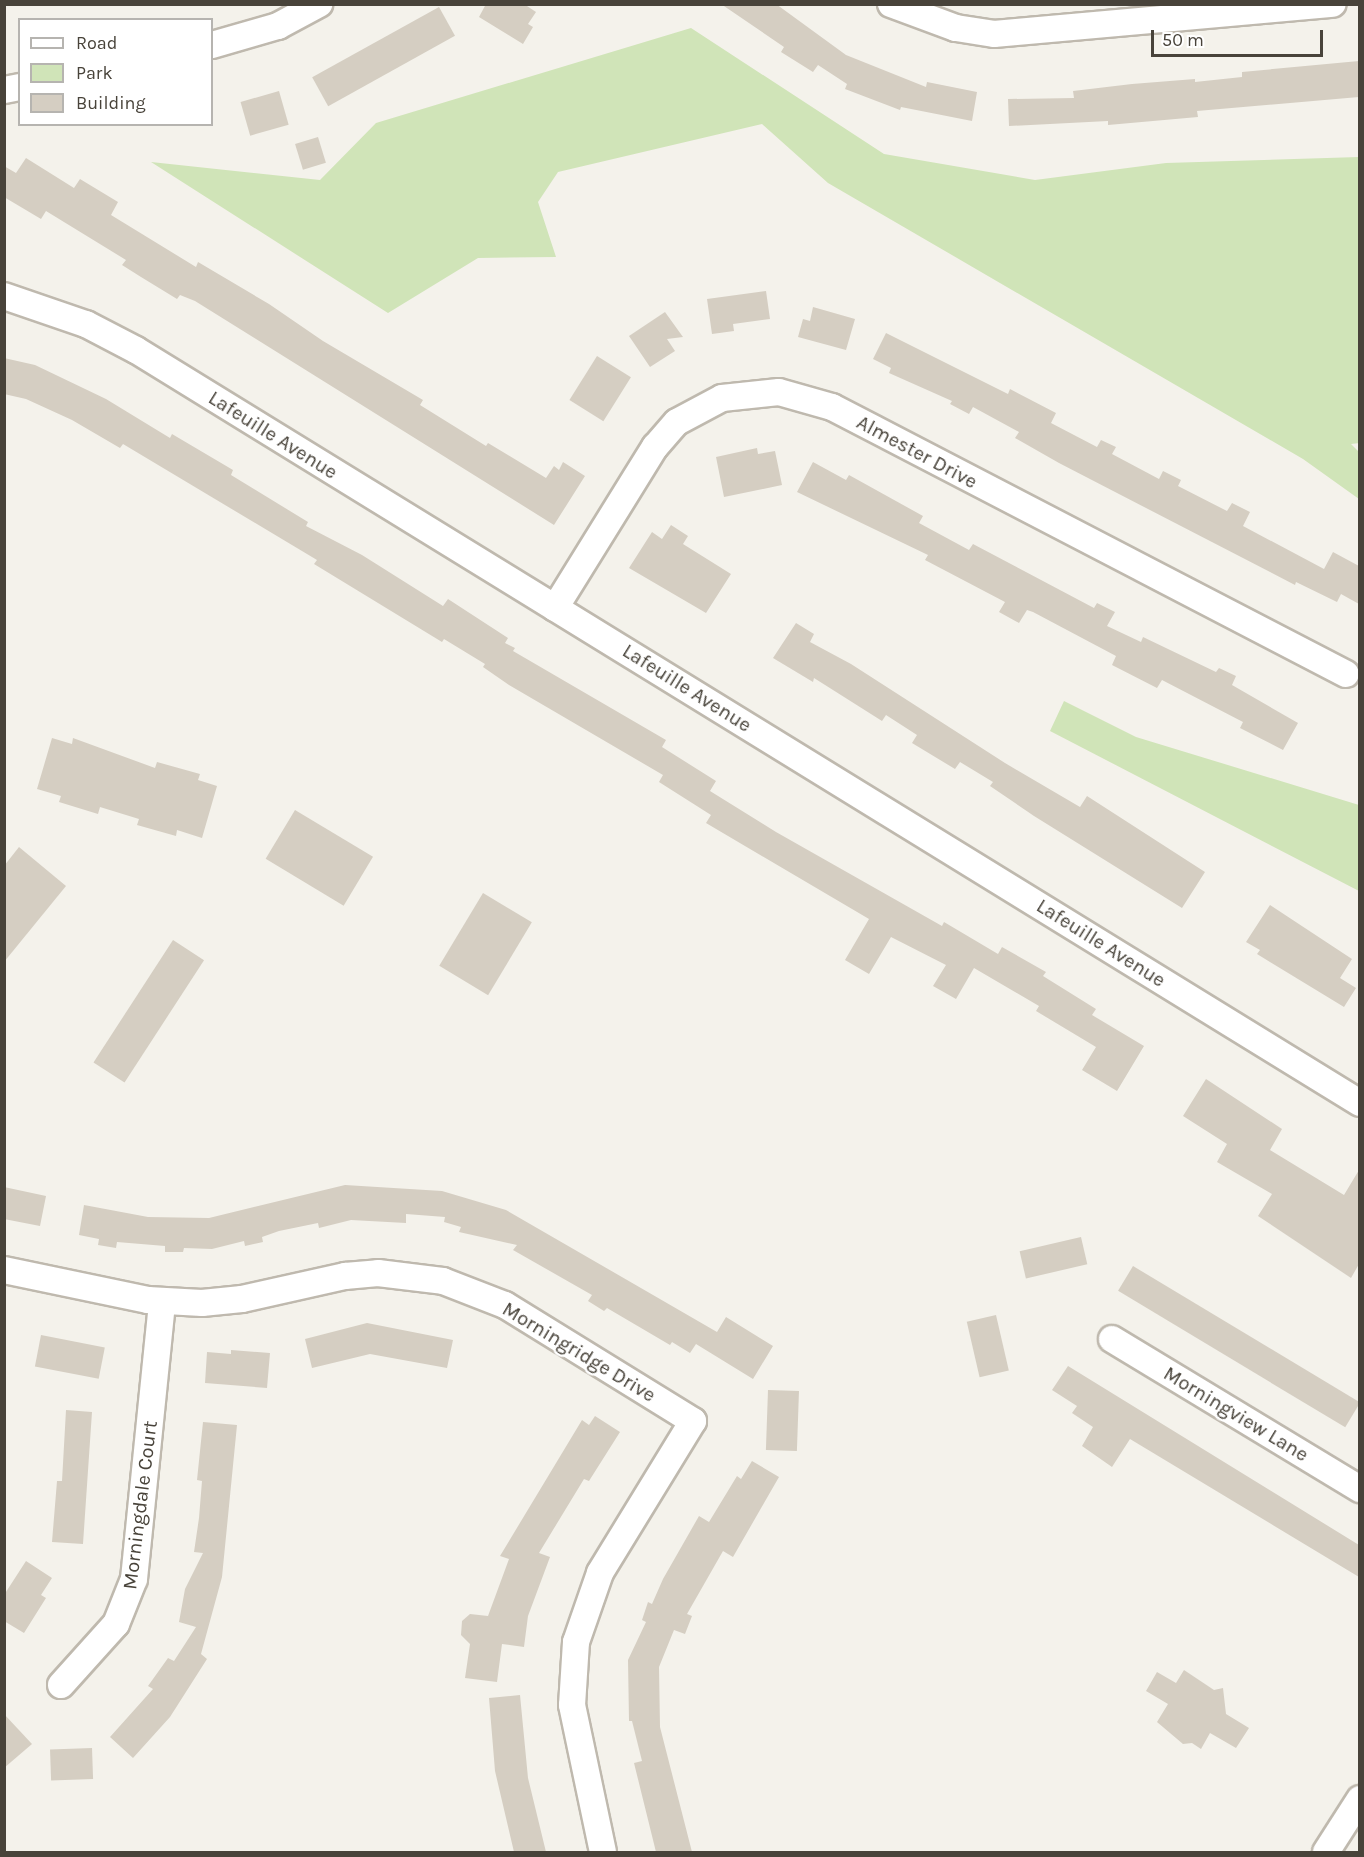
<!DOCTYPE html>
<html>
<head>
<meta charset="utf-8">
<style>
	body { margin:0 }
	#map { position:relative; width:1364px; height:1857px; overflow:hidden; background:#f4f2eb; font-family:Karla,sans-serif }
	div>[style] { position:absolute }
	[style*='--x'] { left:calc(var(--x)*1px); top:calc(var(--y)*1px); width:calc(var(--w)*1px); rotate:calc(var(--a)*1deg) }
	.green>* { inset:0; background:#d0e4b8 }
	.building>* { inset:0; background:#d5cec2; transform-origin:0 0 }
	.roads { filter:drop-shadow(2px 0 #bfb9ae) drop-shadow(-2px 0 #bfb9ae) drop-shadow(0 2px #bfb9ae) drop-shadow(0 -2px #bfb9ae) }
	.minor>* { height:26px; margin:-13px; padding:0 13px; transform-origin:13px; border-radius:13px; background:#fff }
	span { translate:-50% -50%; white-space:nowrap; text-align:center; line-height:1.15; -webkit-text-stroke:5px #fff; paint-order:stroke }
	.street-label { font-size:20px; color:#48433a }
	.frame { position:absolute; inset:0; border:6px solid #48433a; pointer-events:none }
	.legend { position:absolute; left:18px; top:18px; width:195px; height:108px; box-sizing:border-box; background:#fff; border:2px solid #b6b4b0; margin:0; padding:8px 10px; list-style:none; font-size:18px; color:#48433a }
	.legend li { display:flex; align-items:center; gap:12px; height:30px }
	.legend b { width:30px; border:2px solid #b6b4b0 }
	.scale { position:absolute; left:1151px; top:30px; width:172px; height:27px; box-sizing:border-box; border:3px solid #48433a; border-top:0; padding-left:8px; font-size:18px; line-height:21px; white-space:nowrap; color:#48433a; -webkit-text-stroke:4px #fff; paint-order:stroke }
</style>
</head>
<body>
<div id="map">
	<div class="green">
		<i style="clip-path:polygon(691px 28px,884px 154px,1035px 180px,1166px 163px,1359px 157px,1360px 443px,1351px 444px,1359px 452px,1359px 499px,1303px 459px,828px 183px,762px 124px,558px 172px,538px 202px,556px 257px,478px 258px,388px 313px,151px 162px,320px 180px,376px 123px)"></i>
		<i style="clip-path:polygon(1064px 701px,1136px 737px,1359px 805px,1359px 891px,1050px 731px)"></i>
	</div>
	<div class="building">
		<i style="clip-path:polygon(486px 4px,524px 4px,536px 12px,528px 24px,533px 27px,523px 44px,479px 17px)"></i>
		<i style="clip-path:polygon(721px 4px,776px 4px,846px 55px,926px 87px,927px 82px,977px 92px,972px 121px,901px 107px,900px 110px,845px 89px,847px 84px,818px 65px,813px 72px,781px 52px,784px 47px)"></i>
		<i style="left:439px;top:7px;width:33px;height:145px;rotate:61deg"></i>
		<i style="clip-path:polygon(1359px 61px,1359px 97px,1197px 111px,1198px 117px,1108px 125px,1108px 121px,1009px 126px,1008px 99px,1074px 98px,1073px 91px,1132px 84px,1195px 79px,1195px 82px,1242px 77px,1242px 72px)"></i>
		<i style="left:279px;top:91px;width:35px;height:40px;rotate:74deg"></i>
		<i style="left:318px;top:137px;width:27px;height:24px;rotate:73deg"></i>
		<i style="clip-path:polygon(26px 158px,74px 188px,80px 179px,118px 202px,111px 215px,196px 267px,198px 262px,269px 304px,323px 341px,423px 400px,420px 405px,486px 446px,488px 443px,546px 478px,554px 466px,559px 470px,563px 462px,585px 476px,554px 525px,195px 301px,180px 295px,177px 299px,141px 277px,122px 265px,126px 260px,46px 211px,41px 219px,4px 197px,4px 166px,16px 173px)"></i>
		<i style="clip-path:polygon(766px 291px,770px 319px,733px 324px,734px 331px,712px 334px,707px 299px)"></i>
		<i style="clip-path:polygon(813px 307px,855px 319px,846px 350px,798px 337px,803px 319px,810px 321px)"></i>
		<i style="clip-path:polygon(665px 312px,683px 337px,667px 339px,675px 351px,650px 367px,629px 336px)"></i>
		<i style="clip-path:polygon(886px 333px,1008px 394px,1010px 389px,1056px 413px,1051px 423px,1097px 447px,1101px 440px,1116px 447px,1112px 454px,1159px 479px,1163px 471px,1181px 480px,1178px 486px,1227px 511px,1232px 503px,1250px 512px,1243px 526px,1324px 569px,1333px 552px,1359px 566px,1359px 604px,1341px 594px,1337px 602px,1296px 582px,1295px 585px,1059px 463px,1015px 438px,1019px 432px,973px 407px,969px 414px,950px 404px,952px 401px,889px 373px,891px 368px,873px 359px)"></i>
		<i style="left:597px;top:356px;width:40px;height:52px;rotate:32deg"></i>
		<i style="clip-path:polygon(4px 358px,35px 365px,106px 399px,170px 438px,172px 434px,233px 470px,231px 475px,308px 522px,306px 526px,362px 555px,443px 606px,448px 599px,508px 638px,505px 643px,515px 648px,513px 651px,666px 740px,662px 747px,716px 781px,710px 791px,776px 832px,942px 926px,944px 922px,998px 954px,1002px 947px,1046px 972px,1043px 976px,1096px 1009px,1092px 1015px,1144px 1046px,1117px 1091px,1082px 1070px,1096px 1047px,1036px 1011px,1039px 1006px,974px 968px,956px 999px,933px 986px,946px 965px,891px 937px,869px 974px,845px 960px,869px 919px,706px 823px,711px 815px,659px 782px,663px 775px,509px 685px,483px 667px,485px 664px,444px 639px,442px 642px,314px 564px,317px 560px,123px 444px,120px 448px,72px 420px,26px 399px,4px 394px)"></i>
		<i style="clip-path:polygon(757px 448px,758px 454px,775px 451px,782px 485px,724px 497px,716px 457px)"></i>
		<i style="clip-path:polygon(813px 462px,846px 480px,849px 475px,923px 516px,919px 523px,969px 550px,973px 544px,1094px 608px,1097px 603px,1115px 612px,1107px 626px,1141px 642px,1143px 637px,1216px 672px,1219px 668px,1236px 676px,1232px 685px,1298px 723px,1283px 750px,1240px 728px,1243px 722px,1162px 680px,1157px 688px,1112px 665px,1116px 656px,1033px 612px,1027px 610px,1019px 623px,999px 612px,1005px 602px,925px 560px,928px 555px,797px 492px)"></i>
		<i style="clip-path:polygon(671px 525px,688px 536px,683px 544px,731px 574px,706px 613px,629px 568px,652px 532px,662px 539px)"></i>
		<i style="clip-path:polygon(796px 623px,814px 634px,810px 642px,851px 664px,1005px 763px,1080px 807px,1087px 796px,1205px 872px,1182px 908px,1034px 816px,990px 786px,993px 782px,960px 762px,955px 769px,912px 743px,917px 735px,886px 715px,882px 721px,814px 678px,813px 682px,773px 658px)"></i>
		<i style="clip-path:polygon(52px 738px,72px 744px,73px 738px,155px 768px,157px 762px,200px 774px,198px 780px,217px 786px,202px 838px,177px 830px,176px 836px,137px 825px,139px 819px,100px 807px,98px 814px,59px 802px,61px 796px,37px 789px)"></i>
		<i style="left:295px;top:810px;width:91px;height:57px;rotate:31deg"></i>
		<i style="clip-path:polygon(19px 847px,66px 886px,4px 962px,4px 866px)"></i>
		<i style="left:483px;top:893px;width:57px;height:85px;rotate:31deg"></i>
		<i style="clip-path:polygon(1270px 905px,1352px 959px,1340px 978px,1356px 988px,1344px 1007px,1257px 954px,1260px 950px,1246px 942px)"></i>
		<i style="left:173px;top:940px;width:37px;height:146px;rotate:33deg"></i>
		<i style="clip-path:polygon(1206px 1079px,1282px 1129px,1270px 1150px,1344px 1195px,1359px 1170px,1359px 1264px,1351px 1278px,1258px 1216px,1272px 1194px,1217px 1162px,1227px 1144px,1183px 1116px)"></i>
		<i style="clip-path:polygon(345px 1185px,442px 1191px,506px 1210px,717px 1332px,726px 1317px,773px 1346px,753px 1379px,696px 1344px,690px 1353px,672px 1342px,670px 1345px,607px 1308px,604px 1311px,588px 1301px,592px 1295px,513px 1250px,517px 1245px,459px 1232px,461px 1227px,444px 1222px,445px 1217px,406px 1214px,406px 1223px,351px 1220px,319px 1228px,318px 1223px,279px 1231px,262px 1237px,263px 1242px,245px 1246px,244px 1241px,212px 1249px,184px 1248px,183px 1252px,165px 1252px,165px 1246px,117px 1242px,116px 1248px,98px 1245px,99px 1239px,79px 1235px,84px 1205px,148px 1217px,209px 1218px)"></i>
		<i style="clip-path:polygon(4px 1187px,46px 1196px,40px 1226px,4px 1219px)"></i>
		<i style="left:1081px;top:1237px;width:28px;height:63px;rotate:77deg"></i>
		<i style="left:1133px;top:1266px;width:265px;height:29px;rotate:31deg"></i>
		<i style="left:996px;top:1315px;width:57px;height:30px;rotate:77deg"></i>
		<i style="clip-path:polygon(367px 1323px,453px 1340px,447px 1368px,370px 1354px,312px 1368px,305px 1339px)"></i>
		<i style="left:41px;top:1335px;width:65px;height:32px;rotate:11deg"></i>
		<i style="clip-path:polygon(231px 1350px,270px 1353px,267px 1388px,205px 1383px,207px 1352px,231px 1354px)"></i>
		<i style="clip-path:polygon(1068px 1366px,1359px 1545px,1359px 1577px,1130px 1439px,1112px 1467px,1082px 1446px,1093px 1427px,1072px 1413px,1077px 1406px,1052px 1390px)"></i>
		<i style="left:768px;top:1390px;width:31px;height:60px;rotate:2deg"></i>
		<i style="clip-path:polygon(66px 1410px,92px 1412px,83px 1544px,52px 1542px,57px 1481px,62px 1481px)"></i>
		<i style="clip-path:polygon(595px 1416px,620px 1432px,589px 1481px,584px 1479px,539px 1553px,550px 1557px,528px 1616px,524px 1647px,502px 1644px,497px 1682px,465px 1678px,470px 1644px,461px 1635px,462px 1621px,470px 1614px,488px 1616px,509px 1559px,500px 1556px,582px 1420px,589px 1425px)"></i>
		<i style="clip-path:polygon(203px 1422px,237px 1425px,222px 1577px,201px 1654px,207px 1659px,170px 1717px,133px 1758px,110px 1737px,153px 1689px,148px 1686px,168px 1658px,174px 1661px,196px 1627px,179px 1622px,185px 1589px,203px 1553px,194px 1552px,199px 1518px,202px 1481px,197px 1480px)"></i>
		<i style="clip-path:polygon(752px 1461px,779px 1477px,733px 1557px,723px 1551px,687px 1614px,692px 1616px,685px 1634px,674px 1630px,659px 1667px,660px 1727px,692px 1852px,656px 1852px,634px 1763px,642px 1761px,632px 1721px,629px 1721px,628px 1660px,646px 1622px,642px 1620px,648px 1602px,652px 1604px,663px 1579px,699px 1516px,709px 1522px,737px 1476px,741px 1479px)"></i>
		<i style="clip-path:polygon(26px 1561px,52px 1578px,41px 1595px,46px 1598px,24px 1633px,4px 1621px,4px 1595px)"></i>
		<i style="clip-path:polygon(1184px 1670px,1214px 1690px,1223px 1688px,1226px 1714px,1249px 1728px,1236px 1748px,1210px 1733px,1201px 1749px,1192px 1743px,1183px 1744px,1157px 1722px,1168px 1704px,1146px 1691px,1157px 1672px,1176px 1683px)"></i>
		<i style="clip-path:polygon(520px 1695px,528px 1778px,546px 1852px,514px 1852px,495px 1771px,489px 1698px)"></i>
		<i style="clip-path:polygon(4px 1714px,32px 1744px,4px 1768px)"></i>
		<i style="left:92px;top:1748px;width:31px;height:42px;rotate:88deg"></i>
	</div>
	<div class="roads">
		<div class="minor">
			<i style="--x:891;--y:4;--w:69;--a:20.3"></i>
			<i style="--x:956;--y:28;--w:38;--a:9"></i>
			<i style="--x:994;--y:34;--w:340;--a:-5.1"></i>
			<i style="--x:212;--y:45;--w:69;--a:-16.1"></i>
			<i style="--x:278;--y:26;--w:47;--a:-28.2"></i>
			<i style="--x:4;--y:90;--w:16;--a:-11"></i>
			<i style="--x:4;--y:296;--w:87;--a:18.9"></i>
			<i style="--x:86;--y:324;--w:56;--a:27.5"></i>
			<i style="--x:136;--y:350;--w:1437;--a:31.6"></i>
			<i style="--x:555;--y:608;--w:190;--a:-58.2"></i>
			<i style="--x:655;--y:447;--w:33;--a:-49"></i>
			<i style="--x:677;--y:422;--w:51;--a:-28.1"></i>
			<i style="--x:722;--y:398;--w:57;--a:-6"></i>
			<i style="--x:779;--y:392;--w:55;--a:15.8"></i>
			<i style="--x:832;--y:407;--w:579;--a:27.45"></i>
			<i style="--x:4;--y:1270;--w:147;--a:11.8"></i>
			<i style="--x:148;--y:1300;--w:54;--a:3.2"></i>
			<i style="--x:202;--y:1303;--w:40;--a:-5.7"></i>
			<i style="--x:242;--y:1299;--w:106;--a:-12.6"></i>
			<i style="--x:345;--y:1276;--w:33;--a:-5"></i>
			<i style="--x:378;--y:1273;--w:65;--a:7"></i>
			<i style="--x:443;--y:1281;--w:66;--a:21.2"></i>
			<i style="--x:505;--y:1305;--w:221;--a:31.7"></i>
			<i style="--x:693;--y:1421;--w:178;--a:121.5"></i>
			<i style="--x:600;--y:1573;--w:73;--a:109.2"></i>
			<i style="--x:576;--y:1642;--w:63;--a:93.6"></i>
			<i style="--x:572;--y:1705;--w:150;--a:78.1"></i>
			<i style="--x:1112;--y:1339;--w:290;--a:31.2"></i>
			<i style="--x:61;--y:1685;--w:82;--a:-48"></i>
			<i style="--x:116;--y:1624;--w:48;--a:-68.2"></i>
			<i style="--x:134;--y:1579;--w:278;--a:-84.2"></i>
			<i style="--x:1326;--y:1852;--w:63;--a:-57.3"></i>
		</div>
	</div>
	<div class="street-label">
		<span style="left:273px;top:435px;rotate:32deg">Lafeuille Avenue</span>
		<span style="left:917px;top:452px;rotate:28deg">Almester Drive</span>
		<span style="left:687px;top:688px;rotate:32deg">Lafeuille Avenue</span>
		<span style="left:1101px;top:943px;rotate:32deg">Lafeuille Avenue</span>
		<span style="left:579px;top:1352px;rotate:31deg">Morningridge Drive</span>
		<span style="left:1236px;top:1414px;rotate:31deg">Morningview Lane</span>
		<span style="left:140px;top:1505px;rotate:-83deg">Morningdale Court</span>
	</div>
	<div class="frame"></div>
	<ul class="legend">
	<li><b style="height:8px;background:#fff"></b>Road</li>
	<li><b style="height:16px;background:#d0e4b8"></b>Park</li>
	<li><b style="height:16px;background:#d5cec2"></b>Building</li>
	</ul>
	<div class="scale">50 m</div>
</div>
</body>
</html>
